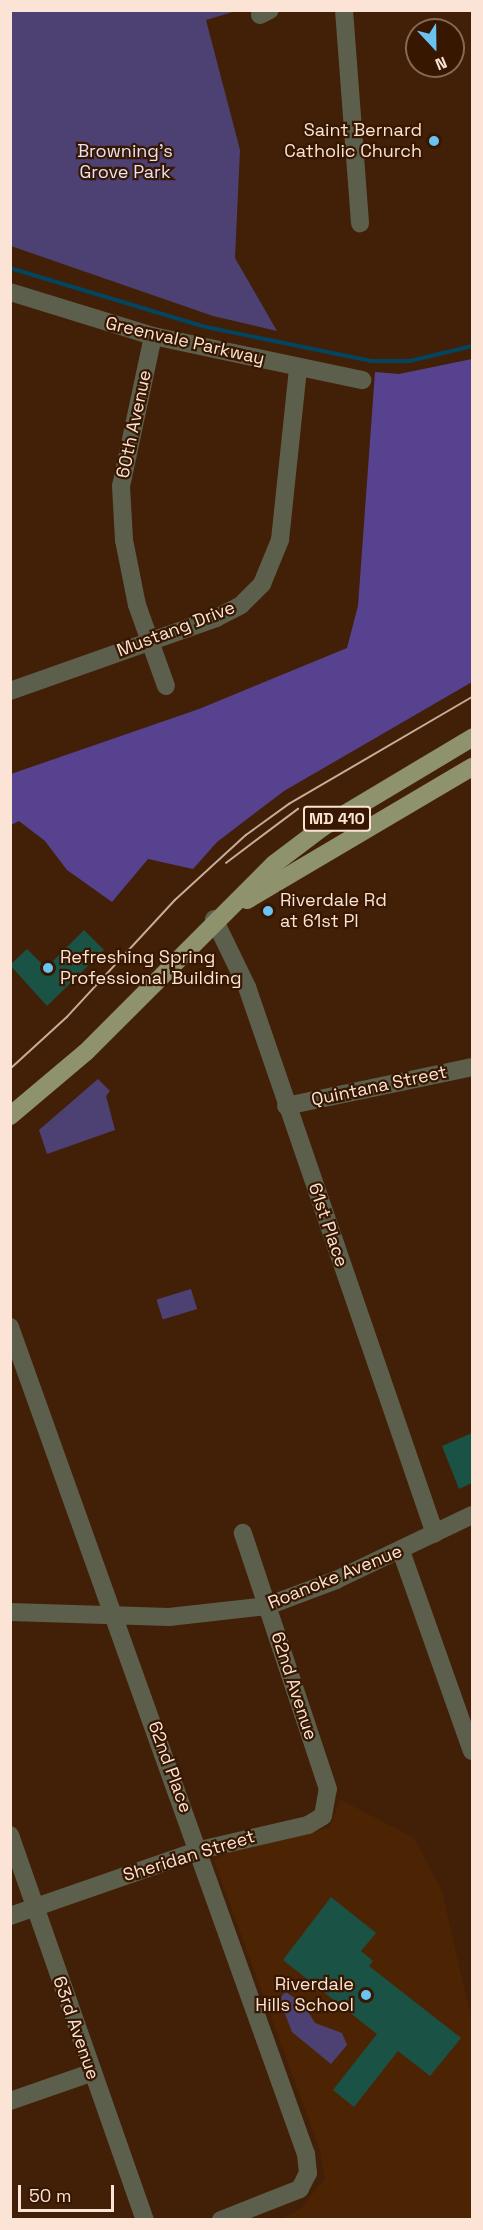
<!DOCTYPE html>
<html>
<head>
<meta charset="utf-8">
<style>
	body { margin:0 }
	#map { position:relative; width:483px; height:2230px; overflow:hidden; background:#422007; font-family:"Space Grotesk",sans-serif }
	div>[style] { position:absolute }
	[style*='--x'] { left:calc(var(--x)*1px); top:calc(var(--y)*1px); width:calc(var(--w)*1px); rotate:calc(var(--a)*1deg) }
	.built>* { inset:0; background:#4c2404 }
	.green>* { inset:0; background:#4d4174; transform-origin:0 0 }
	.forest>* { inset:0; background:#57428f }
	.stream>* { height:4px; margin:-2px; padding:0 2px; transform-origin:2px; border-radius:2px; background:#03445f }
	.building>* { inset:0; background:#1a5345 }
	.minor>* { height:18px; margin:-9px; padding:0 9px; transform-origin:9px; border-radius:9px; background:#5d5f4d }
	.major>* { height:18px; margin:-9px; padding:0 9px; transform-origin:9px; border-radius:9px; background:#8e936d }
	.tram>* { height:1.5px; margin:-0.75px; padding:0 0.75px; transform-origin:0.75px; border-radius:0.75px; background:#c6ac9b }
	.dots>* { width:16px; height:16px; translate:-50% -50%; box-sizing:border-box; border:3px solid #371700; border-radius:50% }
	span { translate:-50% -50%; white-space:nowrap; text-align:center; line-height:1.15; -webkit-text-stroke:4.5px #371700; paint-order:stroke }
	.shield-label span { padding:2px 4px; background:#371700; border:2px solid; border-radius:4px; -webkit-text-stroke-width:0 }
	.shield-label { font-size:16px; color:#fbe4d6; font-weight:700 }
	.poi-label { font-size:18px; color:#fbe4d6 }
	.right { translate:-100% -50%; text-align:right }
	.left { translate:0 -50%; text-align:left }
	.park-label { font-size:18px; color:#e5e1f7 }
	.street-label { font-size:18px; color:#fbe4d6 }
	.frame { position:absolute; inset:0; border:12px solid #fbe4d6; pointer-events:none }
	.north { position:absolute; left:405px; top:18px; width:60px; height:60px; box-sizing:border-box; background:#371700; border:2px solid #856956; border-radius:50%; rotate:158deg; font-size:16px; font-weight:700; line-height:24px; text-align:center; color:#fbe4d6 }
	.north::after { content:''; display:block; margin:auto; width:21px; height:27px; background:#6bc3f2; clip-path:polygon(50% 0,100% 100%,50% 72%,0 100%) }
	.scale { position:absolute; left:18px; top:2185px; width:96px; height:27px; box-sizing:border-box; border:3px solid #fbe4d6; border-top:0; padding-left:8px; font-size:18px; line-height:21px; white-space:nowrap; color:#fbe4d6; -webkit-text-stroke:4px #371700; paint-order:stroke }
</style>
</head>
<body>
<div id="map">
	<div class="built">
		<i style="clip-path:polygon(341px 1800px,414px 1838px,442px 1892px,472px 2022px,472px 2219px,282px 2219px,301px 2208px,325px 2179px,320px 2150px,214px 1860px,244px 1846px,329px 1828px)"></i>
	</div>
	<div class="green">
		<i style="clip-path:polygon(11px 10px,236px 11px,206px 20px,240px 150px,235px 258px,277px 331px,213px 316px,11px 246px)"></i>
		<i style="clip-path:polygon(98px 1079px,110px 1091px,106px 1096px,115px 1130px,47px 1154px,39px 1130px)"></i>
		<i style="left:191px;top:1289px;width:21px;height:36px;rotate:73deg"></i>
		<i style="clip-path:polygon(286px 1992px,303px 2004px,315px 2023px,342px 2033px,347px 2045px,331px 2064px,292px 2032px,279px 1998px)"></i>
	</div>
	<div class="forest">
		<i style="clip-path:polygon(472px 359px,472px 682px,284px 791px,217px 842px,193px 869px,148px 859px,112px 902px,67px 870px,45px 841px,19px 821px,11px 825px,11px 774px,199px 709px,347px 648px,358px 606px,375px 372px,399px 374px)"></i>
	</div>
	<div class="stream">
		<i style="--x:10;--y:268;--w:205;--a:16.8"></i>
		<i style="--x:206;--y:327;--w:169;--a:11.6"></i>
		<i style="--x:372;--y:361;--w:38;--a:0"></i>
		<i style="--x:410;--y:361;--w:64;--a:-13.6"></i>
	</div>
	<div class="building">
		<i style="clip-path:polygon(84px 930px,104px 950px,47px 1006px,10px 965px,27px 949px,46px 968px)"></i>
		<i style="clip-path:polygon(472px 1433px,472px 1483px,459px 1489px,442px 1446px)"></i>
		<i style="clip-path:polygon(331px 1897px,376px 1933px,361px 1951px,373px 1961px,369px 1966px,461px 2038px,430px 2076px,398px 2051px,354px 2107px,333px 2090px,377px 2034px,283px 1960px)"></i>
	</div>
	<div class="minor">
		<i style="--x:344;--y:10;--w:214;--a:85.7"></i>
		<i style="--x:260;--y:15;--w:11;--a:-27"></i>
		<i style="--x:10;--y:292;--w:150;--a:17.1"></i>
		<i style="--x:153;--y:336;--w:214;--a:11.9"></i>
		<i style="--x:153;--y:336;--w:153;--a:102"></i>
		<i style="--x:121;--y:486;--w:54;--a:86.8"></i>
		<i style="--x:124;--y:540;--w:66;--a:78.7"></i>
		<i style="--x:137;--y:605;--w:86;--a:70.3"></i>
		<i style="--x:10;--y:691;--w:219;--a:-19.5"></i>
		<i style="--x:216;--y:618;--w:28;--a:-27"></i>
		<i style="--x:241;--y:605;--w:30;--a:-45"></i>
		<i style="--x:262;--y:584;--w:48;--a:-67.8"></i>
		<i style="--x:280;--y:540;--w:173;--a:-84"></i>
		<i style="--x:214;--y:919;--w:76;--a:64.1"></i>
		<i style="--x:247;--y:987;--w:578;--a:71.03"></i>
		<i style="--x:286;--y:1106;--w:190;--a:-11.8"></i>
		<i style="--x:10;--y:1327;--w:878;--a:70.31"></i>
		<i style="--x:306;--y:2154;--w:19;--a:84"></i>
		<i style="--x:308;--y:2173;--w:18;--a:117"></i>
		<i style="--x:300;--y:2189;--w:85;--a:158.6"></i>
		<i style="--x:401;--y:1551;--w:212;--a:70.5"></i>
		<i style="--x:10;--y:1612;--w:159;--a:1.8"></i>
		<i style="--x:169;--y:1617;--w:99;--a:-6.4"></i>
		<i style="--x:267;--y:1606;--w:74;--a:-20.6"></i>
		<i style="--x:336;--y:1580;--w:151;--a:-25.5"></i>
		<i style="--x:10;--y:1835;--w:408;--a:70.7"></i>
		<i style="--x:10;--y:1916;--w:201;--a:-19.2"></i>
		<i style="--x:200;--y:1850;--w:111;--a:-13"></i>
		<i style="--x:308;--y:1825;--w:17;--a:-31"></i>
		<i style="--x:323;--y:1816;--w:27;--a:-80"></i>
		<i style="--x:328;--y:1789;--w:270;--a:-108.4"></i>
		<i style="--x:10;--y:2101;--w:86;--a:-19.1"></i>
	</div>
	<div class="major">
		<i style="--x:247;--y:900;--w:261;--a:-30.6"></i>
		<i style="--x:10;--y:1116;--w:99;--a:-40.1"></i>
		<i style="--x:86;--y:1052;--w:266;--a:-45"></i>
		<i style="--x:274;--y:864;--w:61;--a:-37.1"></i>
		<i style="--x:323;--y:827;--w:174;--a:-30.9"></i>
	</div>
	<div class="tram">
		<i style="--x:226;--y:863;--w:90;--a:-36.9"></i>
		<i style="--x:10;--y:1069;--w:77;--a:-42.4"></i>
		<i style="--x:67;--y:1017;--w:159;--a:-47.3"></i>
		<i style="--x:175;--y:900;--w:96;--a:-42.5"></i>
		<i style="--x:246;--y:835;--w:53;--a:-35.8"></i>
		<i style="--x:289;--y:804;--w:212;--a:-30.3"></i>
	</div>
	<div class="dots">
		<i style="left:434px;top:141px;background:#6bc3f2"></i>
		<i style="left:268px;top:911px;background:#6bc3f2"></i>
		<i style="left:48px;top:968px;background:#6bc3f2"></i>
		<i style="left:366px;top:1995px;background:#6bc3f2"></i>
	</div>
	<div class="shield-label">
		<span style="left:337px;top:819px">MD 410</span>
	</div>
	<div class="poi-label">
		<span class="right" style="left:422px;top:141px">Saint Bernard<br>Catholic Church</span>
		<span class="left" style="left:280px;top:911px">Riverdale Rd<br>at 61st Pl</span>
		<span class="left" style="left:60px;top:968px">Refreshing Spring<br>Professional Building</span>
		<span class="right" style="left:354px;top:1995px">Riverdale<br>Hills School</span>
	</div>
	<div class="park-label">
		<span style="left:125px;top:162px">Browning's<br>Grove Park</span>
	</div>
	<div class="street-label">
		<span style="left:185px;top:341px;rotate:13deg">Greenvale Parkway</span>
		<span style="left:134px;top:424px;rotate:-78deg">60th Avenue</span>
		<span style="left:176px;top:629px;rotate:-21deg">Mustang Drive</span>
		<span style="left:379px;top:1086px;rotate:-12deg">Quintana Street</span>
		<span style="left:328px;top:1225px;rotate:71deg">61st Place</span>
		<span style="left:335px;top:1577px;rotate:-22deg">Roanoke Avenue</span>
		<span style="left:294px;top:1686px;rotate:72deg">62nd Avenue</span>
		<span style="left:170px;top:1767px;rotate:70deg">62nd Place</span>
		<span style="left:189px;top:1856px;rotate:-17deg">Sheridan Street</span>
		<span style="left:76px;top:2028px;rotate:71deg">63rd Avenue</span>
	</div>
	<div class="frame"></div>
	<div class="north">N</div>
	<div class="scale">50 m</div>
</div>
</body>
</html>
